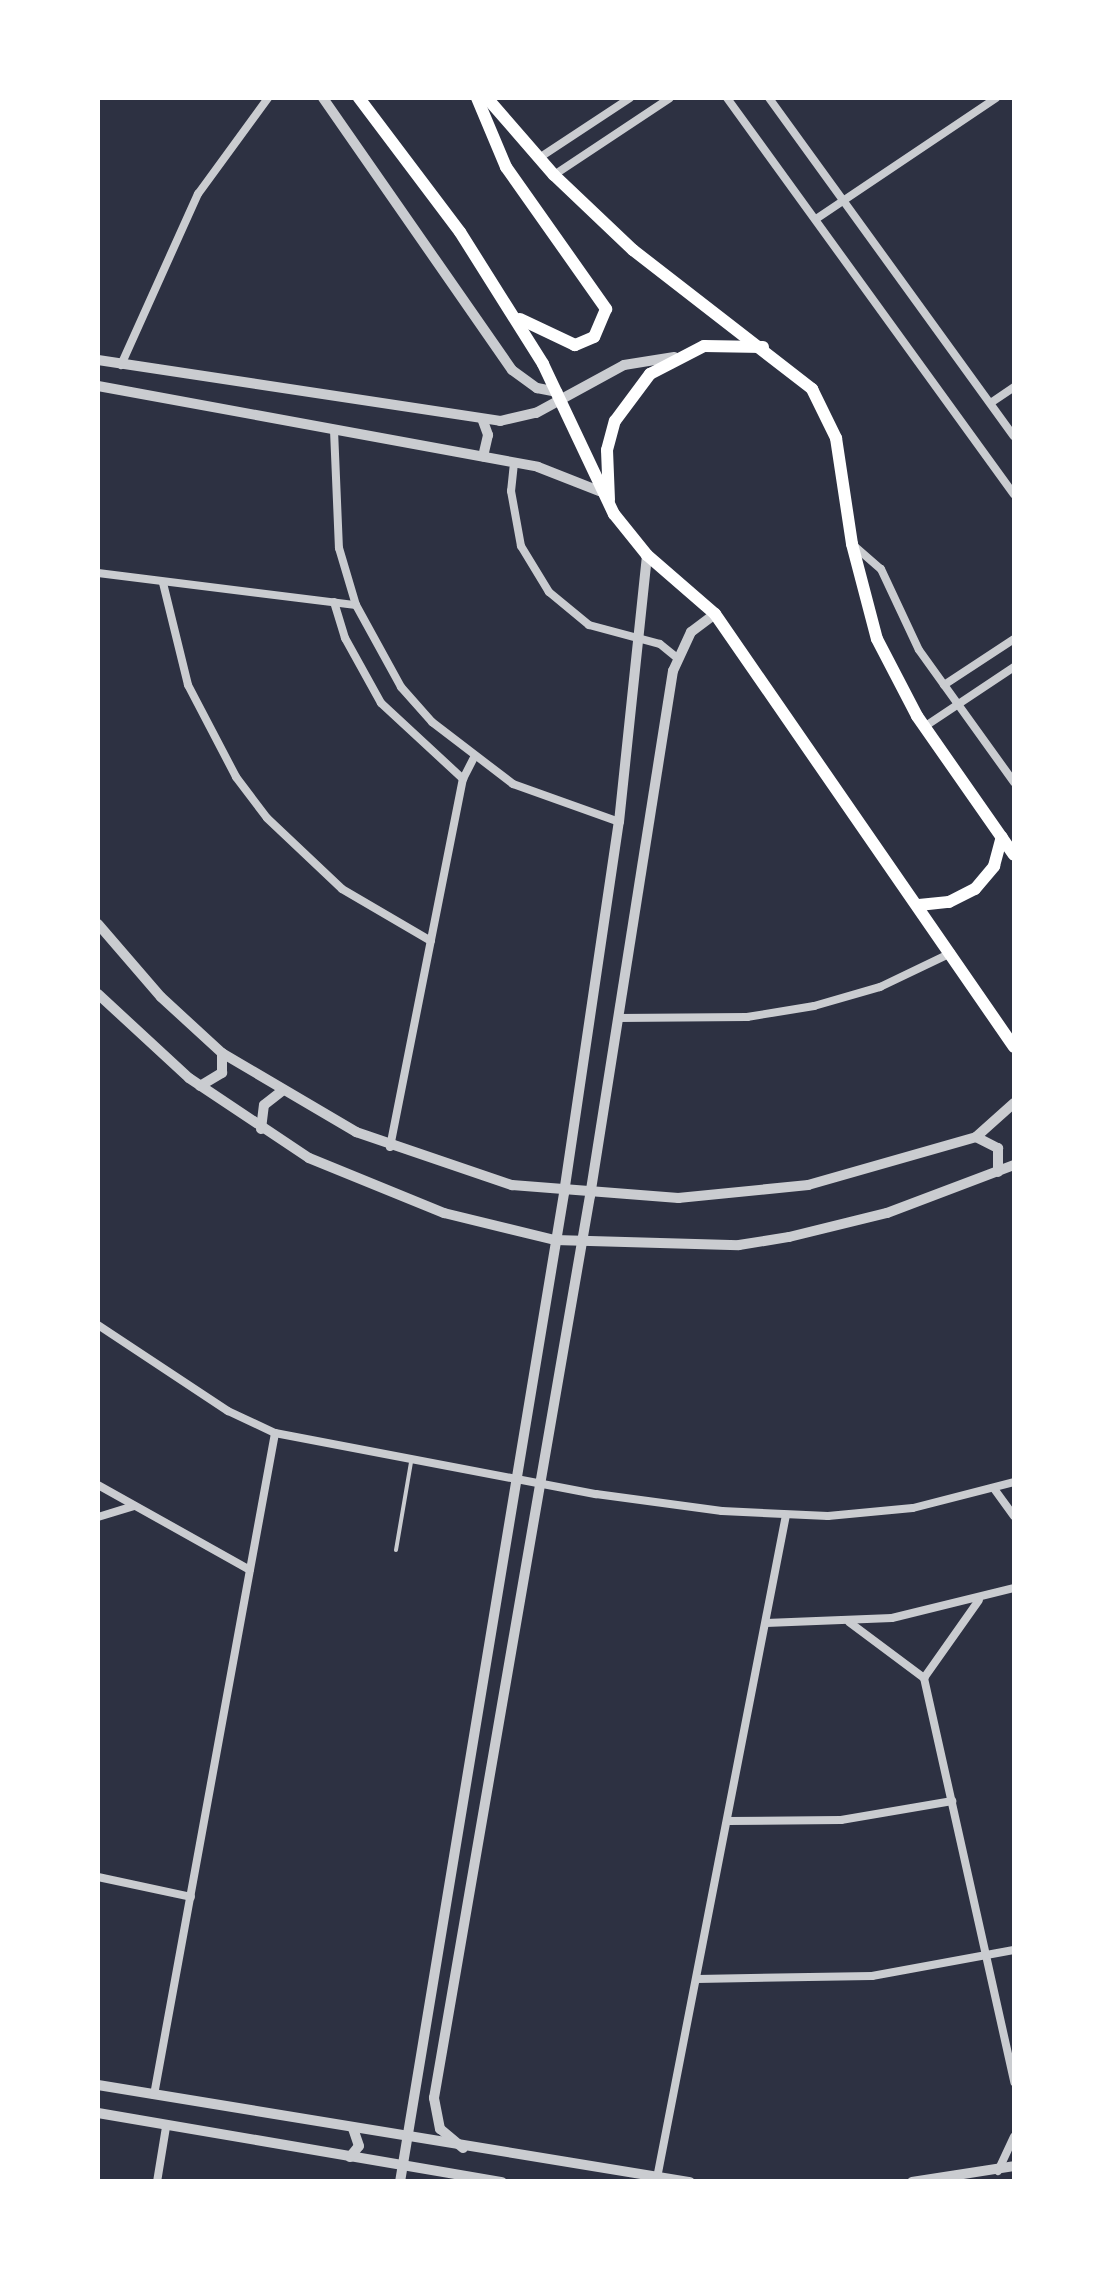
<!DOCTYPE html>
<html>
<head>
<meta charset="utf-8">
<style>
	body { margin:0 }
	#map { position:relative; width:1112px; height:2279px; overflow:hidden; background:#2d3142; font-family:"Public Sans",sans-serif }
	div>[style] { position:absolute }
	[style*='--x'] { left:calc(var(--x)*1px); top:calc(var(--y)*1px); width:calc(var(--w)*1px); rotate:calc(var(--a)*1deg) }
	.service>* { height:4px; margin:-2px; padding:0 2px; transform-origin:2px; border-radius:2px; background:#caccd0 }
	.minor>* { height:8px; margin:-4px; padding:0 4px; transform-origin:4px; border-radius:4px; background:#caccd0 }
	.tertiary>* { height:10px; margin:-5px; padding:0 5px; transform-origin:5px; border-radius:5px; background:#caccd0 }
	.primary>* { height:12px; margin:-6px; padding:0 6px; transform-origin:6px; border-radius:6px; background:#fff }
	span { translate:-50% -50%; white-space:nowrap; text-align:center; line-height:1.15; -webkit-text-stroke:8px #fff; paint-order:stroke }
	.frame { position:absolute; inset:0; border:100px solid #fff; pointer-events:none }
</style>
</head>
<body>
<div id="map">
	<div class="service">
		<i style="--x:396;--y:1550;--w:89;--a:-80.3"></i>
	</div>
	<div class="minor">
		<i style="--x:727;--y:98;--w:489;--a:54.1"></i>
		<i style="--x:769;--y:98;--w:417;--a:54.1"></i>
		<i style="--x:539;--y:158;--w:109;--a:-33.4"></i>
		<i style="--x:554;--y:175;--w:139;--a:-33.6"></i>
		<i style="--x:816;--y:219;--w:217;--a:-33.9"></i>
		<i style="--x:121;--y:365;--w:188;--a:-65.8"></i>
		<i style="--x:198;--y:194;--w:119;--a:-53.9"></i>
		<i style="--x:992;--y:402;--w:27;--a:-34"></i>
		<i style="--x:334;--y:430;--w:118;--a:87.6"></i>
		<i style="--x:339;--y:548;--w:59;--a:73.4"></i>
		<i style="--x:356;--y:605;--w:94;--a:61.2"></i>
		<i style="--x:401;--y:687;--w:47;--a:48.5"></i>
		<i style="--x:432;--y:722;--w:102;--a:37.4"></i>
		<i style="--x:513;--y:784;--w:113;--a:19.7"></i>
		<i style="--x:514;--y:463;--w:28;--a:96"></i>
		<i style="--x:511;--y:491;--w:56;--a:79.7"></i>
		<i style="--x:521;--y:546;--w:54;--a:58.7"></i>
		<i style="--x:549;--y:592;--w:52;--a:39.5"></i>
		<i style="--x:589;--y:625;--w:73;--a:15"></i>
		<i style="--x:660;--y:644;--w:22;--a:39"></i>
		<i style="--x:852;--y:544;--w:38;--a:41"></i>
		<i style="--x:881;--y:569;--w:89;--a:64.9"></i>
		<i style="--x:919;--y:650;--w:163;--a:54.3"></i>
		<i style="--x:98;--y:573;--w:260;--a:7.1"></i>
		<i style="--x:163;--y:583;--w:105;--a:76.2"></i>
		<i style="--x:188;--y:685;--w:104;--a:62.4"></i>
		<i style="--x:236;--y:777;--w:51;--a:52.9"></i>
		<i style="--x:267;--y:818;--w:103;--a:43.4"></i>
		<i style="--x:342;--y:889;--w:103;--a:30.3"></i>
		<i style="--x:334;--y:602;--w:38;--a:73"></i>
		<i style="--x:345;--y:638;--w:74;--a:61"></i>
		<i style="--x:381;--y:703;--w:112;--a:42.8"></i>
		<i style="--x:944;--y:685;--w:84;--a:-33.3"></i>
		<i style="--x:924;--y:727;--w:108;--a:-33.7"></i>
		<i style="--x:618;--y:1018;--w:129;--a:-0.4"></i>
		<i style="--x:747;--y:1017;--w:68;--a:-9.3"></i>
		<i style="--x:814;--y:1006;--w:69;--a:-16.1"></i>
		<i style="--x:880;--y:987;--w:79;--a:-25.6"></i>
		<i style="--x:390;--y:1147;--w:375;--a:-78.8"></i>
		<i style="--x:463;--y:779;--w:25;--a:-63"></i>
		<i style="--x:98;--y:1325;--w:156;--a:33.5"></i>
		<i style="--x:228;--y:1411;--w:52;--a:25.1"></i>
		<i style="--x:275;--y:1433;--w:327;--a:10.8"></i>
		<i style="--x:596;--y:1494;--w:127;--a:7.7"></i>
		<i style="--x:722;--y:1511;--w:106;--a:2.7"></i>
		<i style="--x:828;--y:1516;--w:85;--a:-5.4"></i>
		<i style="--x:913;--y:1508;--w:104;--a:-14.4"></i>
		<i style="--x:98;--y:1485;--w:174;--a:29.2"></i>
		<i style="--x:995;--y:1490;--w:32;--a:54"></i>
		<i style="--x:98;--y:1517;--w:38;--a:-17"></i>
		<i style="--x:849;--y:1622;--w:94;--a:36.7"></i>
		<i style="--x:924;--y:1678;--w:414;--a:77.4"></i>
		<i style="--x:766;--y:1623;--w:126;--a:-2.3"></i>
		<i style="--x:892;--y:1618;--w:126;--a:-13.8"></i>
		<i style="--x:924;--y:1678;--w:95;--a:-54.8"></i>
		<i style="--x:728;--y:1821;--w:113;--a:-0.5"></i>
		<i style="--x:841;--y:1820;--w:113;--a:-9.7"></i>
		<i style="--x:98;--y:1877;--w:95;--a:12.1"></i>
		<i style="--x:697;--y:1979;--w:175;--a:-1"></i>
		<i style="--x:872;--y:1976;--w:144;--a:-10.4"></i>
		<i style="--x:154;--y:2095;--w:673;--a:-79.64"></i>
		<i style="--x:998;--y:2171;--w:38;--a:-65"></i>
		<i style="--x:657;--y:2178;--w:675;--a:-78.99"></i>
		<i style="--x:157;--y:2182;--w:56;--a:-80.7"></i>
	</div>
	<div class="tertiary">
		<i style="--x:323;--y:98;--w:331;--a:55.2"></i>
		<i style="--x:512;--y:370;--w:31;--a:36"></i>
		<i style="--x:537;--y:388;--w:21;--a:11"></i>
		<i style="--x:98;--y:360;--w:407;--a:8.6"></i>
		<i style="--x:500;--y:421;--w:37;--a:-13"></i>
		<i style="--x:536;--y:413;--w:100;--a:-28.6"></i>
		<i style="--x:624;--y:365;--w:51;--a:-9.1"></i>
		<i style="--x:98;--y:386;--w:447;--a:10.4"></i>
		<i style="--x:538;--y:467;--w:66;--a:21.5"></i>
		<i style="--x:483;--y:421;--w:15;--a:70"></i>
		<i style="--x:488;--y:435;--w:22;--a:103"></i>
		<i style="--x:98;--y:924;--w:96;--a:49.2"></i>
		<i style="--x:161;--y:997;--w:83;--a:42.6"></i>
		<i style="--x:222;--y:1053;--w:156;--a:30.5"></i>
		<i style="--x:356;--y:1132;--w:165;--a:18.8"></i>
		<i style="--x:512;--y:1185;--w:167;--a:4.5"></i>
		<i style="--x:678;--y:1198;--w:131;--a:-5.7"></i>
		<i style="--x:808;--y:1185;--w:175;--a:-15.9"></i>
		<i style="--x:976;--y:1137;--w:51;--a:-41.8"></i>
		<i style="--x:98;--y:994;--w:124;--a:42.7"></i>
		<i style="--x:189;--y:1078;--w:144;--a:33.7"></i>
		<i style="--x:309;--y:1158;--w:146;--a:22.2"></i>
		<i style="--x:444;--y:1213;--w:114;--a:13.7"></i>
		<i style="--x:555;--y:1240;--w:184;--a:1.6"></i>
		<i style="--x:739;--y:1245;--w:51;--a:-9.1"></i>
		<i style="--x:789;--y:1237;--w:101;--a:-13.8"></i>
		<i style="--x:887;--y:1213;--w:136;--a:-20.7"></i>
		<i style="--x:200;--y:1086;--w:26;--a:-31"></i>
		<i style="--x:222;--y:1073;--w:20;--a:-90"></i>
		<i style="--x:261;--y:1129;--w:24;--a:-83"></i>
		<i style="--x:264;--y:1105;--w:24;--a:-38"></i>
		<i style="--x:976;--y:1137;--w:25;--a:27"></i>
		<i style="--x:998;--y:1148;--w:24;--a:90"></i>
		<i style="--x:98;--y:2085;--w:600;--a:9.31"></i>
		<i style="--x:98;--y:2113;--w:410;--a:9.7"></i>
		<i style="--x:463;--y:2148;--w:30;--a:-140"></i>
		<i style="--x:440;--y:2129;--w:32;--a:-101"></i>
		<i style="--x:434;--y:2098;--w:915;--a:-80.19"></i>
		<i style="--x:590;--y:1196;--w:532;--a:-81.02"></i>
		<i style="--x:673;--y:671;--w:43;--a:-65.2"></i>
		<i style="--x:691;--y:632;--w:30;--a:-37"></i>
		<i style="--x:350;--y:2157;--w:14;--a:-51"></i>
		<i style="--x:359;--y:2146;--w:18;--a:-109"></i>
		<i style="--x:400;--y:2182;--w:1003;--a:-80.58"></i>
		<i style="--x:564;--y:1193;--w:375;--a:-81.6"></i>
		<i style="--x:619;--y:822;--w:268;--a:-84"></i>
		<i style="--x:912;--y:2182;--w:103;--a:-8.9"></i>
	</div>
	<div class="primary">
		<i style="--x:359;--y:98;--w:168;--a:53"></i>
		<i style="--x:460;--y:232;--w:156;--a:57.8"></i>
		<i style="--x:543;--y:364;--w:166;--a:64.7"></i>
		<i style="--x:614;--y:514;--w:53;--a:51.2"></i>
		<i style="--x:647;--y:555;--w:90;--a:40.9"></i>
		<i style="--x:715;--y:614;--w:526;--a:55.37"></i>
		<i style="--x:477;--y:98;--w:75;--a:67.2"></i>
		<i style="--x:506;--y:167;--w:174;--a:54.8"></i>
		<i style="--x:606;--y:309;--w:30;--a:113"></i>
		<i style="--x:594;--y:337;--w:21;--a:157"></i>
		<i style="--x:575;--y:345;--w:61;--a:-154.7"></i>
		<i style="--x:487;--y:98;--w:102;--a:49"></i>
		<i style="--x:554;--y:175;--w:109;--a:43.5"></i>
		<i style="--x:633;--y:250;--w:227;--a:37.8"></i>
		<i style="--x:812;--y:389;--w:55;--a:63.9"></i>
		<i style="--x:836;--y:438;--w:107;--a:81.4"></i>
		<i style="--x:852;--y:544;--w:98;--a:75.3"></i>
		<i style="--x:877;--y:639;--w:87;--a:62.5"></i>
		<i style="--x:917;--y:716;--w:169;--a:55.1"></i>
		<i style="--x:609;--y:500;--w:50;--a:-92.3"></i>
		<i style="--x:607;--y:450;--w:30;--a:-75"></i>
		<i style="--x:615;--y:421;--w:59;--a:-53.3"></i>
		<i style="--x:650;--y:374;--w:61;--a:-27.4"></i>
		<i style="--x:704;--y:346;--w:59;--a:1"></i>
		<i style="--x:919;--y:905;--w:30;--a:-6"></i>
		<i style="--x:949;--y:902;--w:29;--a:-27"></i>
		<i style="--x:975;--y:889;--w:30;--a:-50"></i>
		<i style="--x:994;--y:866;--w:30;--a:-75"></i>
	</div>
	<div class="frame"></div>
</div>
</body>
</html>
